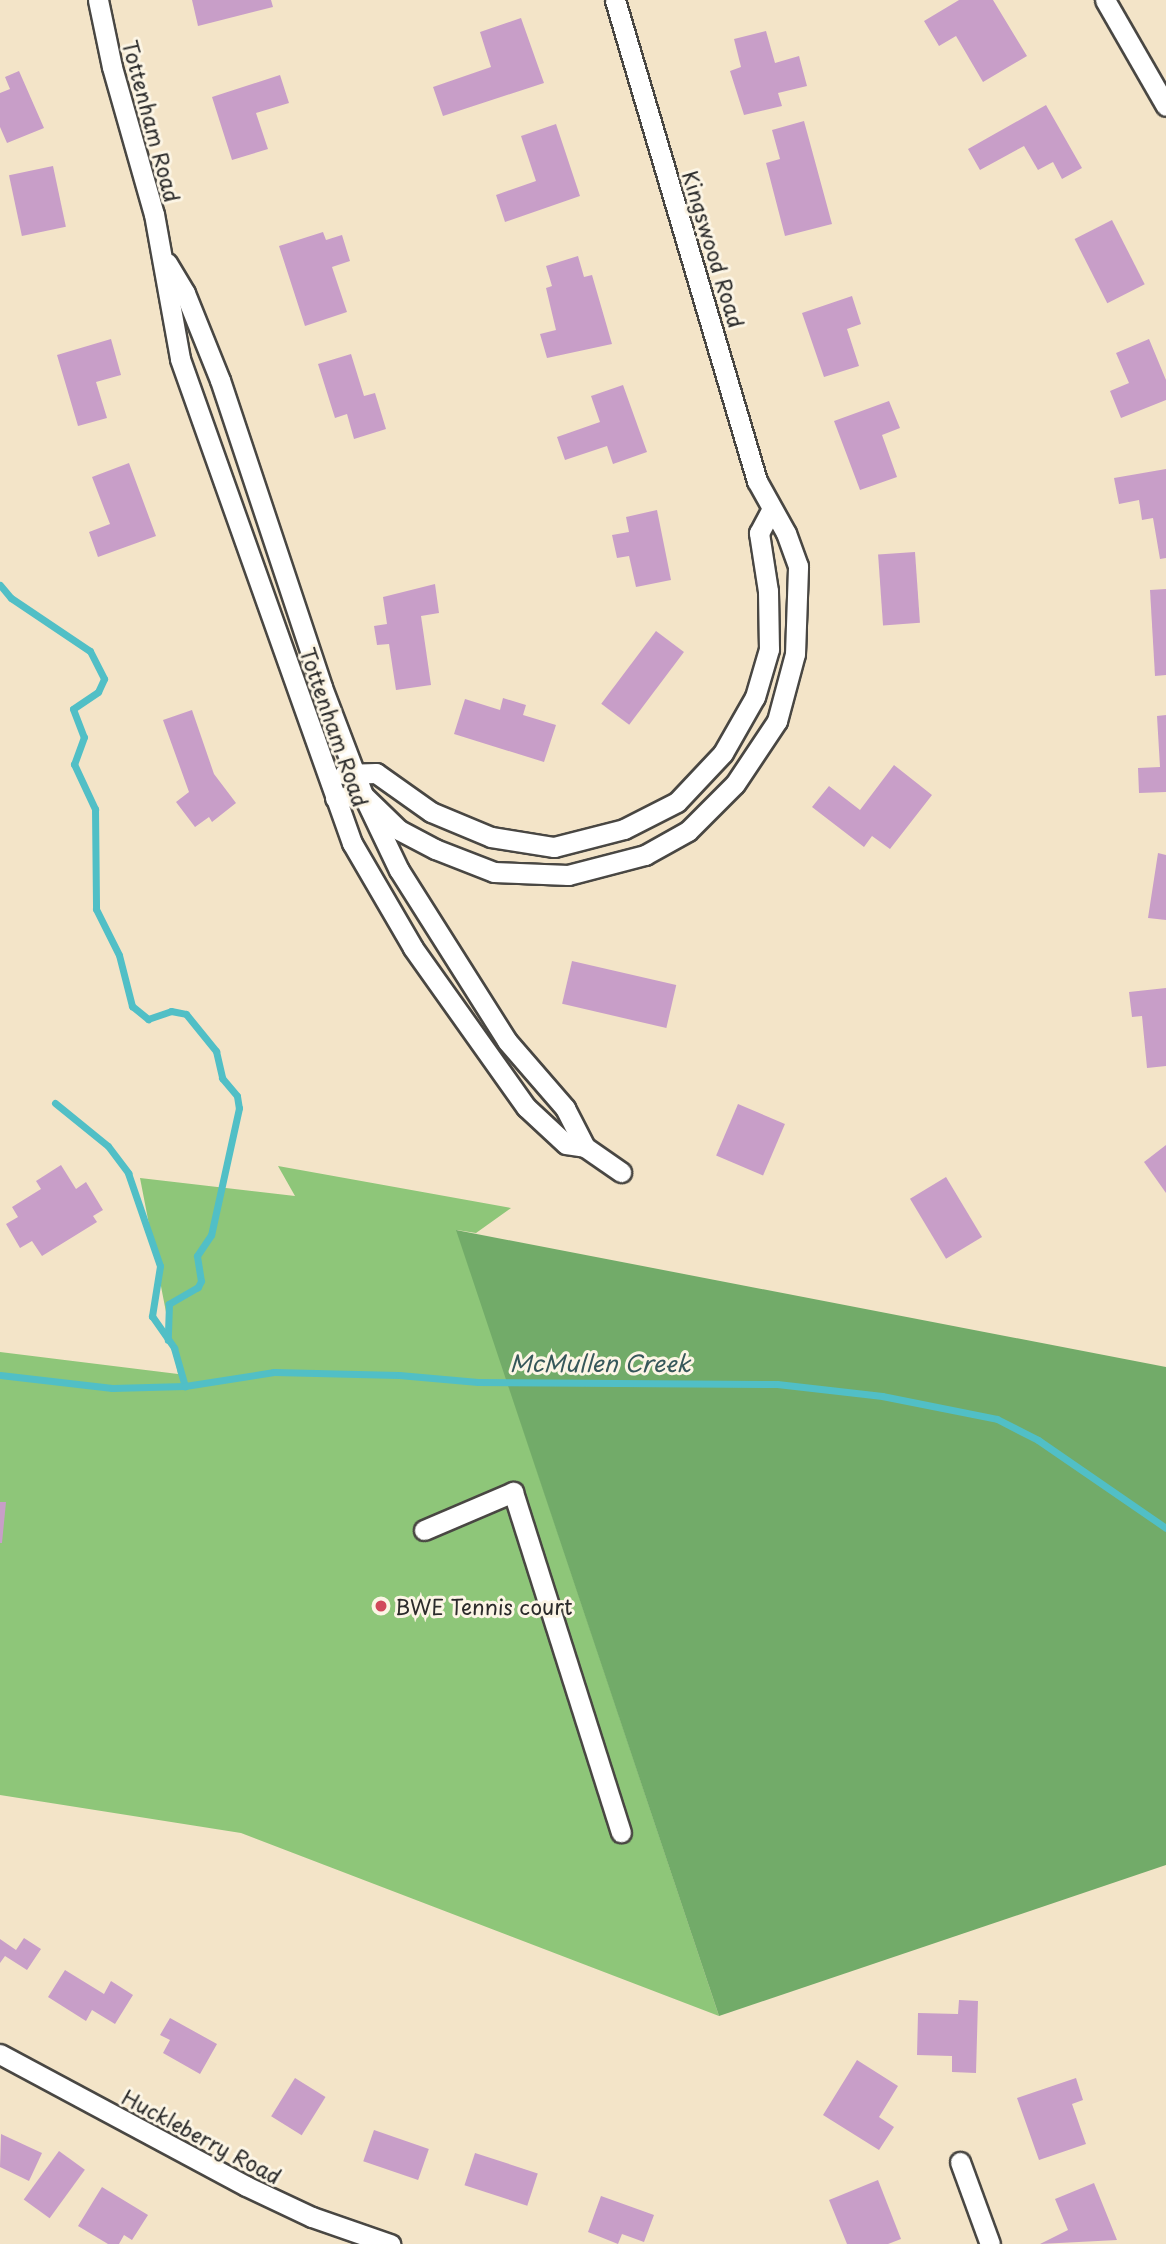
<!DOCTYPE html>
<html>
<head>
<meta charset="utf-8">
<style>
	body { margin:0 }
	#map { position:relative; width:1166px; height:2244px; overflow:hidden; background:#f3e4c8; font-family:"Playpen Sans",sans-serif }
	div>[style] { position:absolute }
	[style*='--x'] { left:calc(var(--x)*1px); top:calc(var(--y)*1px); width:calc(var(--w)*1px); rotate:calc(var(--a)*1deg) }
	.green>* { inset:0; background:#8ec679 }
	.forest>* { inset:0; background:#72ab69 }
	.stream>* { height:7px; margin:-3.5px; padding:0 3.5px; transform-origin:3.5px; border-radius:3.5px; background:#51bfc6 }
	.building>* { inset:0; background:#c89ec8; transform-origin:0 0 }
	.roads { filter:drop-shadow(2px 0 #494743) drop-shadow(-2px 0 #494743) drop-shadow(0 2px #494743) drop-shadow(0 -2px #494743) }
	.street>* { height:19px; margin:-9.5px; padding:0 9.5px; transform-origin:9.5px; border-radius:9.5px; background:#fff }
	.dots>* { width:19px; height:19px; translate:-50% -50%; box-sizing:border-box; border:4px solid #fcf5e5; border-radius:50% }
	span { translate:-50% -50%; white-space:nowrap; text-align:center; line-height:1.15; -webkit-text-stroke:6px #fcf5e5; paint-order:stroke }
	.street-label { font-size:21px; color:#2b2b2b }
	.poi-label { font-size:21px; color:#2b2b2b }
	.left { translate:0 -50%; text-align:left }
	.water-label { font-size:23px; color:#36575a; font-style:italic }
</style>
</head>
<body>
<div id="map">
	<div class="green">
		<i style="clip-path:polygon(278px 1166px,511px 1208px,476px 1233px,457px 1230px,719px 2016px,241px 1833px,0 1795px,0 1352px,178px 1374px,140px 1178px,295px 1196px)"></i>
	</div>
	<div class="forest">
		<i style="clip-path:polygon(456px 1230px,1166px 1367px,1166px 1865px,719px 2016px)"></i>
	</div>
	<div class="stream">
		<i style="--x:0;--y:585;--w:17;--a:50"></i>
		<i style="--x:11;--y:598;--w:95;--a:33.9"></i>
		<i style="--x:90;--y:651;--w:31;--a:63"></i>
		<i style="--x:104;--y:679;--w:14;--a:115"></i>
		<i style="--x:98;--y:692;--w:30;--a:146"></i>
		<i style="--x:73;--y:709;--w:30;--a:69"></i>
		<i style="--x:84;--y:737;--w:29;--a:110"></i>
		<i style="--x:74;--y:764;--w:50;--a:65"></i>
		<i style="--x:95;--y:809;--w:100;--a:89.4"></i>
		<i style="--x:96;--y:909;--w:51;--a:63.4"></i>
		<i style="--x:119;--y:955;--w:53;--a:75.7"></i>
		<i style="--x:132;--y:1006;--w:21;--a:39"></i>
		<i style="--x:148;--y:1019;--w:24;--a:-19"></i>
		<i style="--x:171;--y:1011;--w:15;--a:11"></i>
		<i style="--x:186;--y:1014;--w:48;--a:51"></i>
		<i style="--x:216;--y:1051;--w:28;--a:77"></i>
		<i style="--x:222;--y:1078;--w:23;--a:50"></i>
		<i style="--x:237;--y:1096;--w:12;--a:81"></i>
		<i style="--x:239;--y:1108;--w:130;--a:102.4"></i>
		<i style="--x:211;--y:1235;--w:25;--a:124"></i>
		<i style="--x:197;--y:1256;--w:25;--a:81"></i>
		<i style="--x:201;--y:1281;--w:7;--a:117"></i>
		<i style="--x:198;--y:1287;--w:34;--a:150"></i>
		<i style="--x:169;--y:1304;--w:36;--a:92"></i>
		<i style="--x:55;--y:1103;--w:68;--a:39.1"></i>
		<i style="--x:108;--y:1146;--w:34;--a:53"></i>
		<i style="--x:128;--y:1173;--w:98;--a:71"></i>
		<i style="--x:160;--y:1266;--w:51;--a:99.1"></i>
		<i style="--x:152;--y:1316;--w:39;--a:55"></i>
		<i style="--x:174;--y:1348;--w:40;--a:74"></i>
		<i style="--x:0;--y:1375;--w:113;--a:6.6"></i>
		<i style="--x:112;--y:1388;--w:73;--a:-1.6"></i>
		<i style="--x:185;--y:1386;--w:90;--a:-8.9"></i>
		<i style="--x:274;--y:1372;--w:125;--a:1.4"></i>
		<i style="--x:399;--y:1375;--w:79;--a:5.1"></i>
		<i style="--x:478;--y:1382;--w:299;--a:0.4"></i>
		<i style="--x:777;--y:1384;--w:106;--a:6.5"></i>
		<i style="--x:882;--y:1396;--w:117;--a:11.3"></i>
		<i style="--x:997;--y:1419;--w:46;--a:27.1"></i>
		<i style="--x:1038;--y:1440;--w:155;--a:34.5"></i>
	</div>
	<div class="building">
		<i style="clip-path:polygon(192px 0,271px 0,273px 7px,198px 26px)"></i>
		<i style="clip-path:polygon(959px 0,993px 0,1027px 56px,983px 82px,956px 36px,939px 46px,924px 21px)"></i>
		<i style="clip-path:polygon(521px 18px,544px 83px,443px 116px,433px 87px,491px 67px,480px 32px)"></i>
		<i style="clip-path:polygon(766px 31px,775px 63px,799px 56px,807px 86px,778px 93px,782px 106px,744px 115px,730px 71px,741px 67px,734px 39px)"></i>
		<i style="clip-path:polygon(19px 71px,44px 128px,7px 143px,0 127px,0 93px,10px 89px,5px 77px)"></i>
		<i style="clip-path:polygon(280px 75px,289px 103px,256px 113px,268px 149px,232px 160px,212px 97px)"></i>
		<i style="clip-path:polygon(1046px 105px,1082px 168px,1062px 179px,1053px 162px,1038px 170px,1024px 146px,980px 170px,968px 149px)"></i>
		<i style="clip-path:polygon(804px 121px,832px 224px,785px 236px,766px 163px,780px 159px,772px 130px)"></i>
		<i style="clip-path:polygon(556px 124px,580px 196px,505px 222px,496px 195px,536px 181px,521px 136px)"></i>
		<i style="left:53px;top:166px;width:62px;height:45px;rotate:78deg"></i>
		<i style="left:1112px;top:220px;width:72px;height:42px;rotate:63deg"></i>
		<i style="clip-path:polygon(323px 232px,326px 240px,342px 235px,350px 261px,332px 267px,347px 312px,305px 326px,279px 246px)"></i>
		<i style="clip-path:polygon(578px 256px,584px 277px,592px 275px,612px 344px,547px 358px,540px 334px,556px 330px,546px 288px,552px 286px,546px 266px)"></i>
		<i style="clip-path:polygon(852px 296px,861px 324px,847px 329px,859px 366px,824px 377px,802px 313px)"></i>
		<i style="clip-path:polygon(111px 339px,121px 375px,96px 382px,107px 418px,78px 426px,57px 355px)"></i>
		<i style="clip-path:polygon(1149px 339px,1166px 380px,1166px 400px,1121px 418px,1110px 391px,1129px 383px,1116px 353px)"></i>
		<i style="clip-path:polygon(351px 354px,364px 396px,375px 393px,386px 429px,354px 439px,347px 414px,335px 418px,318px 364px)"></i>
		<i style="clip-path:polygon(623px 385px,647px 452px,613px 464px,607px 446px,565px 460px,557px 437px,600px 422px,591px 396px)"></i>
		<i style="clip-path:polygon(889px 401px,900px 428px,882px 435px,897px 477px,860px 490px,834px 421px)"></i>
		<i style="clip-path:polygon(129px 463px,156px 536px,98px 557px,89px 532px,110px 524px,92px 477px)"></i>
		<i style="clip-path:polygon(1166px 469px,1166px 558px,1160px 559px,1153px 518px,1142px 520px,1139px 500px,1119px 504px,1114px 478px)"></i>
		<i style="clip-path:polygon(657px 510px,671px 580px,636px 587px,629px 556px,617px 558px,612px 535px,629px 532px,626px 517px)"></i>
		<i style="left:915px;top:552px;width:71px;height:37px;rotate:86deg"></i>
		<i style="clip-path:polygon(435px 584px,439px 613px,421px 616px,431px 685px,396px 690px,389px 644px,377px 645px,374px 626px,387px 624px,383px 597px)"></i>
		<i style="clip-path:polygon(1166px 589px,1166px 675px,1155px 676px,1150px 590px)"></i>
		<i style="left:656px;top:631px;width:35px;height:91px;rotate:37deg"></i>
		<i style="clip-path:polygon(503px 698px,526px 705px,523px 715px,556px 725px,544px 762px,454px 734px,465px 699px,500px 710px)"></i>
		<i style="clip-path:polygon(192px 710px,214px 774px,236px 803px,212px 822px,209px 817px,195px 827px,176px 802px,189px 792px,163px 720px)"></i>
		<i style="clip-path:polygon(1166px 715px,1166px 792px,1139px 793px,1138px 768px,1160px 767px,1157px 716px)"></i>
		<i style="clip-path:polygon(894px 765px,932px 795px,890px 849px,872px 836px,864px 847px,812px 807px,829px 786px,860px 810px)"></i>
		<i style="clip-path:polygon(1158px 853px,1166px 855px,1166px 920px,1148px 918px)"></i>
		<i style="left:572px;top:961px;width:107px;height:44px;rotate:13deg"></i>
		<i style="clip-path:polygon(1166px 988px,1166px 1066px,1147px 1068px,1142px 1016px,1132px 1017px,1129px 992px)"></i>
		<i style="left:738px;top:1104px;width:51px;height:56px;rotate:23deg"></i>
		<i style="clip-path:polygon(1166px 1145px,1166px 1193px,1144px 1162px)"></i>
		<i style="clip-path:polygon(61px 1165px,76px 1189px,86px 1182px,103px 1210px,93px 1216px,97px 1222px,42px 1256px,32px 1241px,20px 1248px,6px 1224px,18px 1217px,12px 1207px,41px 1189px,36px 1181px)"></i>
		<i style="left:946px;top:1177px;width:70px;height:42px;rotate:59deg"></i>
		<i style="clip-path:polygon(0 1502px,6px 1502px,2px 1543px,0 1543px)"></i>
		<i style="clip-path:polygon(24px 1938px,41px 1949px,27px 1970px,5px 1956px,0 1963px,0 1939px,16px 1950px)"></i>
		<i style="clip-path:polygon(65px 1970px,104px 1994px,111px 1981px,133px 1995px,115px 2024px,92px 2010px,86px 2021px,48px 1997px)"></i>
		<i style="clip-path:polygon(959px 2000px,978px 2001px,976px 2073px,952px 2072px,952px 2056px,917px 2055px,918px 2013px,958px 2014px)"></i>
		<i style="clip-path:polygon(170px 2018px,217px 2044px,200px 2074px,163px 2053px,170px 2040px,160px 2035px)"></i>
		<i style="clip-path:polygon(857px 2060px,898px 2086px,879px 2117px,894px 2127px,879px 2150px,823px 2115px)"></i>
		<i style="left:295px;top:2078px;width:36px;height:45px;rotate:32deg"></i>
		<i style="clip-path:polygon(1076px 2078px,1083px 2100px,1072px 2104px,1086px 2144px,1039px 2160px,1017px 2098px)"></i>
		<i style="left:374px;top:2130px;width:58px;height:33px;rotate:19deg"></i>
		<i style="clip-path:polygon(1px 2134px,42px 2153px,29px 2181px,0 2167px)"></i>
		<i style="left:59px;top:2151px;width:32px;height:60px;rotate:36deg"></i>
		<i style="left:475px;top:2153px;width:66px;height:34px;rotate:18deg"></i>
		<i style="clip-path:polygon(878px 2180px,901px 2239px,888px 2244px,847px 2244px,829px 2200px)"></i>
		<i style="clip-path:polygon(1094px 2183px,1117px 2240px,1040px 2244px,1068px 2230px,1055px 2199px)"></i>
		<i style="clip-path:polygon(102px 2187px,148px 2215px,132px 2240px,124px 2235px,119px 2244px,108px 2244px,78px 2226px)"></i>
		<i style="clip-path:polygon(601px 2196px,654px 2215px,644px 2242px,622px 2234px,618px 2244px,588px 2232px)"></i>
	</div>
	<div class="roads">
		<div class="street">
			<i style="--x:98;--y:0;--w:68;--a:78.2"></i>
			<i style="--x:112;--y:67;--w:153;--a:74.1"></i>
			<i style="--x:154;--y:214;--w:147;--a:79.8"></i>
			<i style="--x:180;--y:359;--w:514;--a:70.44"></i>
			<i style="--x:352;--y:843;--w:121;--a:59.8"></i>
			<i style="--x:413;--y:948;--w:195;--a:54.6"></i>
			<i style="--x:526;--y:1107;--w:54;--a:42.8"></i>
			<i style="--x:566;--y:1144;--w:19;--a:9"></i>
			<i style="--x:1105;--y:0;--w:122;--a:60.1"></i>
			<i style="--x:167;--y:263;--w:35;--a:59"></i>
			<i style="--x:185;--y:293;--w:94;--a:68.1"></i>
			<i style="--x:220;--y:380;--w:324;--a:71.6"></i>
			<i style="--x:322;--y:687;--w:116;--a:69.2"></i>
			<i style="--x:363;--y:795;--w:83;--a:64.4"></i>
			<i style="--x:399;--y:870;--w:202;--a:57.7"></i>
			<i style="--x:507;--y:1041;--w:89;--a:49.1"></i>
			<i style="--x:565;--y:1108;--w:44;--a:62.9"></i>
			<i style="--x:585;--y:1147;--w:44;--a:34.8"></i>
			<i style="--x:344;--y:774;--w:32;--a:-2"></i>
			<i style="--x:376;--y:773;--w:67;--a:35.3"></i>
			<i style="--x:431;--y:812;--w:65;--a:22.6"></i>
			<i style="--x:491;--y:837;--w:64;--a:9"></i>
			<i style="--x:554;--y:847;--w:72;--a:-14.4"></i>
			<i style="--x:624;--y:829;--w:59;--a:-27"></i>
			<i style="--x:677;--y:802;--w:67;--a:-46.8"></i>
			<i style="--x:723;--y:753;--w:64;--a:-60.3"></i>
			<i style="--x:755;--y:697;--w:50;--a:-73.7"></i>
			<i style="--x:769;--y:649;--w:58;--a:-91"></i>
			<i style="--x:768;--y:591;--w:59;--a:-98.8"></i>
			<i style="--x:759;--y:533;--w:26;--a:-62"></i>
			<i style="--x:335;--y:798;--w:28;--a:-6"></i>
			<i style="--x:363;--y:795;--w:50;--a:44.2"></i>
			<i style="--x:399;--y:830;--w:41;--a:27.8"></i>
			<i style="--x:435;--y:849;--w:63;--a:21.3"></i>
			<i style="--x:494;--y:872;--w:74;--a:2.3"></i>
			<i style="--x:568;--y:875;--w:80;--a:-14.6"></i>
			<i style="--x:645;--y:855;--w:49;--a:-29.2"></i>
			<i style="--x:688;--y:831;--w:66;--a:-45"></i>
			<i style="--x:735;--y:784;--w:76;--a:-56.3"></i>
			<i style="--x:777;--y:721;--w:69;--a:-75"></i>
			<i style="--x:795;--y:654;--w:88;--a:-88"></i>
			<i style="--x:798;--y:566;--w:35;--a:-110"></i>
			<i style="--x:786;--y:533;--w:60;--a:-119.1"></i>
			<i style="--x:757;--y:481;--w:502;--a:-106.45"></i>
			<i style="--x:424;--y:1530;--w:97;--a:-23.1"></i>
			<i style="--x:513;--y:1492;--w:357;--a:72.4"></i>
			<i style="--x:0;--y:2054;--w:279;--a:28.2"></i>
			<i style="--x:246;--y:2186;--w:73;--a:25.2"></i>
			<i style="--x:312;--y:2217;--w:83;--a:19.1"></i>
			<i style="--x:960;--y:2162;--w:87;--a:69.9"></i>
		</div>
	</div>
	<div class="dots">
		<i style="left:381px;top:1606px;background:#d1495b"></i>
	</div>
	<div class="street-label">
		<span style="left:152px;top:121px;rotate:75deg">Tottenham Road</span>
		<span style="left:714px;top:249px;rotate:73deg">Kingswood Road</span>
		<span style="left:335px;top:727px;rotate:71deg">Tottenham Road</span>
		<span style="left:202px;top:2136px;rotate:28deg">Huckleberry Road</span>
	</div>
	<div class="poi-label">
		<span class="left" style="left:395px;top:1606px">BWE Tennis court</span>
	</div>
	<div class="water-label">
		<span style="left:600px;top:1363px">McMullen Creek</span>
	</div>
</div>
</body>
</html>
